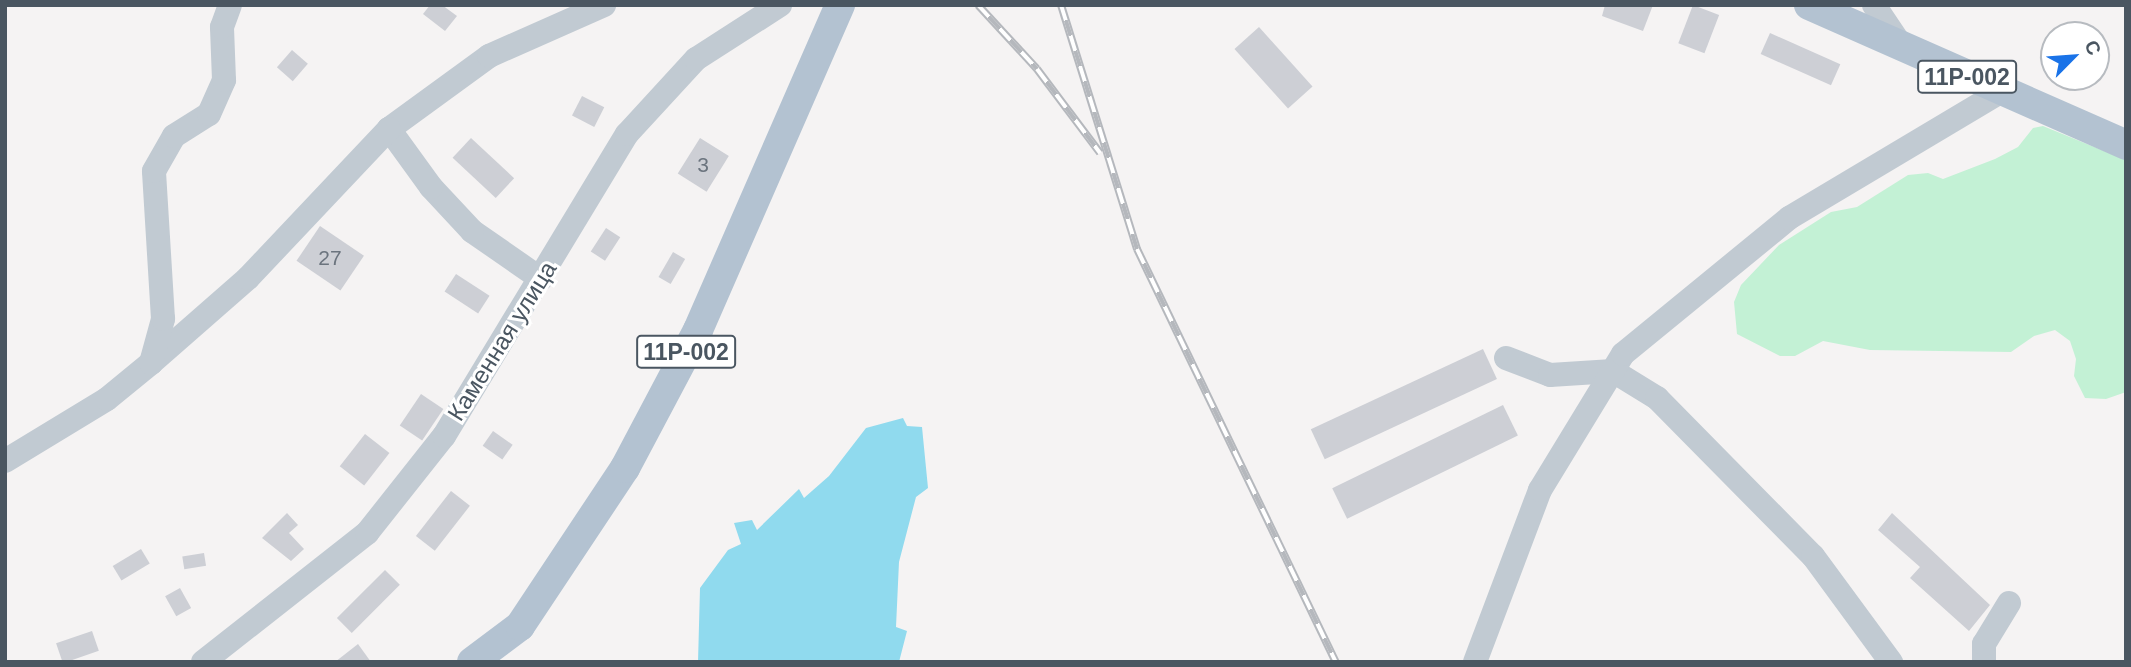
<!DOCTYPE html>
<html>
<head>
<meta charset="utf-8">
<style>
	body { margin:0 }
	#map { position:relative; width:2131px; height:667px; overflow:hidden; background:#f5f3f3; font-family:Helvetica,sans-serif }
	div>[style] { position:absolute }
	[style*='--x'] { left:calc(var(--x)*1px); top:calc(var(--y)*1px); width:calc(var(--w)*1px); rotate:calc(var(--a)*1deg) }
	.green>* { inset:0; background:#c3f1d5 }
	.water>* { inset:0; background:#90daee }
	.building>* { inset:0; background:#cdcfd5; transform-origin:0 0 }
	.minor>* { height:24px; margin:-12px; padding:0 12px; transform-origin:12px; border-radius:12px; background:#c1cad2 }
	.major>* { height:30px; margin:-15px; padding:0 15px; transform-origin:15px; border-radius:15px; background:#b3c2d1 }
	.rail>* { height:8px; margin-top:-4px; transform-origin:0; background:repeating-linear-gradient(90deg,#fff 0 16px,#b5b8bd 0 32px); box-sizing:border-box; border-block:2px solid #b5b8bd }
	span { translate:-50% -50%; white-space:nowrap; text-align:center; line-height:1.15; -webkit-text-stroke:6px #fff; paint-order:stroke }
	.number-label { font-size:21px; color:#6b747e }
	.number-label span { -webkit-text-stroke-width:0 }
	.shield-label span { padding:2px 5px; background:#fff; border:2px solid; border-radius:5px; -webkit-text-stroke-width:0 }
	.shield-label { font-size:23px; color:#4a5661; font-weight:700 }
	.street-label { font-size:24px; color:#4a5661 }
	.frame { position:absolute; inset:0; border:7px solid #4a5661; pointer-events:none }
	.north { position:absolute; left:2040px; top:21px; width:70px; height:70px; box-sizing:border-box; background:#fff; border:2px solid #b7bbc0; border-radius:50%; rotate:65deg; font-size:19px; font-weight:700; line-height:28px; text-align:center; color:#4a5661 }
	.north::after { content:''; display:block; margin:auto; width:24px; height:32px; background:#1a73e8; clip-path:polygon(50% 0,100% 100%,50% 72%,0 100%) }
</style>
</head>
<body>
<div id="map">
	<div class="green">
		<i style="clip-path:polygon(2043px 126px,2126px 160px,2126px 392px,2106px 399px,2085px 398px,2074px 376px,2076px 359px,2070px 341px,2055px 330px,2034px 336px,2011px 352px,1870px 350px,1823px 341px,1795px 356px,1780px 356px,1737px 334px,1734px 302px,1741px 285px,1779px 245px,1831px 212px,1857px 207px,1908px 175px,1928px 173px,1943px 179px,1995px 159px,2018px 147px,2033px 128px)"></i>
	</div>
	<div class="water">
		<i style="clip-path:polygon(903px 418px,907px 426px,922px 427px,928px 488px,916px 497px,899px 562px,896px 627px,907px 631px,899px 662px,698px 662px,700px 588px,728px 550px,741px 544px,734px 523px,752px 520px,757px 530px,799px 489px,804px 498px,829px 476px,866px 428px)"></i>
	</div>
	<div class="building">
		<i style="clip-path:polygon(430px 5px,442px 5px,457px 16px,445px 31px,423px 14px)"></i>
		<i style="clip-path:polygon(1605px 5px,1653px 5px,1643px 31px,1602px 16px)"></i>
		<i style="left:1693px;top:5px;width:28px;height:41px;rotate:21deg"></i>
		<i style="left:1259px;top:27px;width:80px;height:33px;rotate:48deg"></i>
		<i style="left:1770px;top:33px;width:77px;height:23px;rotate:24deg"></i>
		<i style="left:292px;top:50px;width:21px;height:23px;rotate:41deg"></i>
		<i style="left:582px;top:96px;width:25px;height:22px;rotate:27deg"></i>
		<i style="left:471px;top:138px;width:59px;height:27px;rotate:43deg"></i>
		<i style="left:700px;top:138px;width:34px;height:42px;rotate:32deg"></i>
		<i style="left:320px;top:226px;width:53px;height:42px;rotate:34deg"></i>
		<i style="left:606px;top:228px;width:17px;height:28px;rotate:33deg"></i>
		<i style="left:673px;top:252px;width:14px;height:29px;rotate:30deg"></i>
		<i style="left:456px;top:274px;width:40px;height:21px;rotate:33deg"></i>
		<i style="left:1483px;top:349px;width:33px;height:190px;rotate:65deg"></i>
		<i style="left:421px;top:394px;width:27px;height:38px;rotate:34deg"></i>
		<i style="left:1503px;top:405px;width:34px;height:190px;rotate:64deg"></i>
		<i style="left:493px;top:431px;width:24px;height:18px;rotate:35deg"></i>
		<i style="left:365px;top:434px;width:31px;height:41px;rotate:38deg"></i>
		<i style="left:451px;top:491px;width:24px;height:57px;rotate:38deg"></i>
		<i style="clip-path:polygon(287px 513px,298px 525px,289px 533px,304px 549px,291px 561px,262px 538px)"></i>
		<i style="clip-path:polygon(1892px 513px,1990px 605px,1969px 631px,1910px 578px,1920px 567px,1878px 530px)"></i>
		<i style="left:141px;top:549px;width:17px;height:33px;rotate:59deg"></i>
		<i style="left:204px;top:553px;width:13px;height:22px;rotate:81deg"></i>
		<i style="left:385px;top:570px;width:21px;height:68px;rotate:45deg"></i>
		<i style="left:180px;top:588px;width:23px;height:17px;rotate:61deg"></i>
		<i style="left:92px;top:631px;width:21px;height:38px;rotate:71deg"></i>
		<i style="clip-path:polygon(358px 644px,371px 662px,335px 662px)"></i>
	</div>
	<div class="minor">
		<i style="--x:1874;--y:5;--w:52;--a:56"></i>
		<i style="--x:541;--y:279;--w:84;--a:-145.2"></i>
		<i style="--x:472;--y:231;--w:60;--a:-133"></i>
		<i style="--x:431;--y:187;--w:72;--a:-125.9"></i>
		<i style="--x:389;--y:129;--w:124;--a:-36.1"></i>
		<i style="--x:489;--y:56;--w:126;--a:-23.9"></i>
		<i style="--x:1506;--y:358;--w:47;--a:21.1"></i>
		<i style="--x:1550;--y:375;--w:63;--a:-3.6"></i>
		<i style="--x:1613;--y:371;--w:52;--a:31.5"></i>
		<i style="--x:1657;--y:398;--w:222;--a:45.4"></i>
		<i style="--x:1813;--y:556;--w:132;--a:53.7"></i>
		<i style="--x:151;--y:363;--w:129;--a:-41.2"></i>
		<i style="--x:248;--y:278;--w:205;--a:-46.6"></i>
		<i style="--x:5;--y:461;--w:119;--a:-31.3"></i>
		<i style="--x:107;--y:399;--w:57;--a:-39.3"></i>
		<i style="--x:151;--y:363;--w:46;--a:-74.7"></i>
		<i style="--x:163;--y:319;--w:148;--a:-93.5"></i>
		<i style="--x:154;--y:171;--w:40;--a:-60.3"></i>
		<i style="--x:174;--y:136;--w:41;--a:-32.2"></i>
		<i style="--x:209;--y:114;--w:37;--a:-66"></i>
		<i style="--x:224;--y:80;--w:53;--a:-92.2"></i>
		<i style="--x:222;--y:27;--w:23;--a:-70"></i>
		<i style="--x:203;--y:662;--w:209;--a:-38.2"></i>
		<i style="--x:367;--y:533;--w:124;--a:-51.6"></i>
		<i style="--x:444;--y:436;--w:353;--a:-58.8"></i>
		<i style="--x:627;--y:134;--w:102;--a:-47.4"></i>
		<i style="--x:696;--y:59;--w:100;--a:-32.7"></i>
		<i style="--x:1475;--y:662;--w:184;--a:-69.3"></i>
		<i style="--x:1540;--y:490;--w:159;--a:-58.6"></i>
		<i style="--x:1623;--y:354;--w:215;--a:-39.3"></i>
		<i style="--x:1789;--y:218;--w:246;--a:-30.8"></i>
		<i style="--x:1984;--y:662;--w:18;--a:-90"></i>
		<i style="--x:1984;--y:644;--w:48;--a:-58.6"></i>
	</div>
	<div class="major">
		<i style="--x:1809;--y:5;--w:347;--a:23.8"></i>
		<i style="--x:472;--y:662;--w:60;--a:-36.9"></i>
		<i style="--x:520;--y:626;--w:190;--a:-56.4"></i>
		<i style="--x:625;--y:468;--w:156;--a:-62.1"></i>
		<i style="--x:698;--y:330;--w:355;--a:-66.4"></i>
	</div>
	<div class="rail">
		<i style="--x:978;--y:5;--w:87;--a:47.3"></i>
		<i style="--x:1037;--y:69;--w:105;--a:53.1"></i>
		<i style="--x:1061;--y:5;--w:256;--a:72.7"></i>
		<i style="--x:1137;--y:249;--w:458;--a:64.3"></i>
	</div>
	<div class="number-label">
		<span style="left:703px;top:165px">3</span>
		<span style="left:330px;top:258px">27</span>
	</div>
	<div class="shield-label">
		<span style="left:1967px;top:77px">11Р-002</span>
		<span style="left:686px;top:352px">11Р-002</span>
	</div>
	<div class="street-label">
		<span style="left:502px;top:341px;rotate:-58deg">Каменная улица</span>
	</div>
	<div class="frame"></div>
	<div class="north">С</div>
</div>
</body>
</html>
